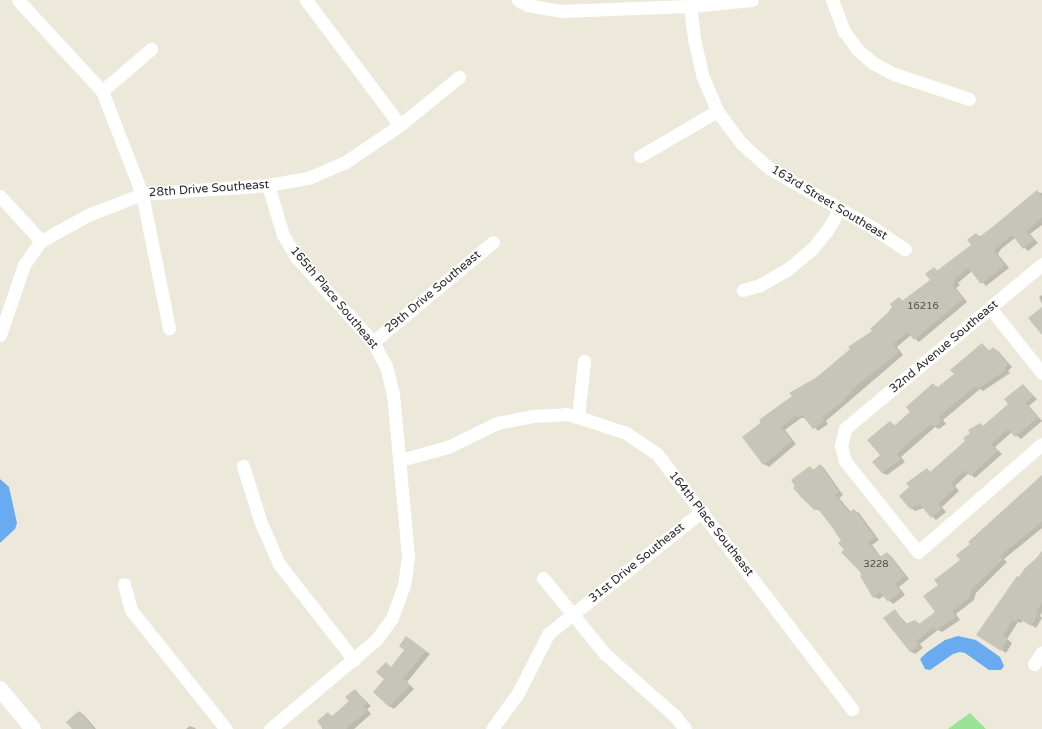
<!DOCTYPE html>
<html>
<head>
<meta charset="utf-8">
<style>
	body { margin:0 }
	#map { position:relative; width:1042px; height:729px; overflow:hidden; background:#ece9da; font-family:"Varela Round",sans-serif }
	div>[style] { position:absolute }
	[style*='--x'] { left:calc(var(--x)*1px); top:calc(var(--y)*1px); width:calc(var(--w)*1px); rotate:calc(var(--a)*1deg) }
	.green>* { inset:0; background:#9ce495 }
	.water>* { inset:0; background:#6aaaf1 }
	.shadow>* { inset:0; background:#0003 }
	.building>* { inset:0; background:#c7c5ba }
	.minor>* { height:13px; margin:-6.5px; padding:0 6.5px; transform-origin:6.5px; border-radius:6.5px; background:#fff }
	.tertiary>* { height:16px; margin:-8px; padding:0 8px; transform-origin:8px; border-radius:8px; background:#fff }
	span { translate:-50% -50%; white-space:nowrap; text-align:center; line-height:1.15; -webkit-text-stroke:3px #fff; paint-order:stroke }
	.number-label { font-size:10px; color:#50504d }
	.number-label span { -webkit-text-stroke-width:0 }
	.street-label { font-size:12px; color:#292929 }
</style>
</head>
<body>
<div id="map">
	<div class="green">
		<i style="clip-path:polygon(970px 713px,986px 729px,948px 729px,956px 723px)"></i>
	</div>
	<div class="water">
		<i style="clip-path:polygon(0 479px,9px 487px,17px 523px,15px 529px,0 543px)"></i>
		<i style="clip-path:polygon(958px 636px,976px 640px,1000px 657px,1004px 666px,1001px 670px,989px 670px,965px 653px,960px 652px,953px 654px,930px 670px,925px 669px,920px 659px,926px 653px,945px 640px)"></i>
	</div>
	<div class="shadow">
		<i style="clip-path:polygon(1037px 192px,1042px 193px,1042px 225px,1030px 234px,1038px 243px,1028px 251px,1015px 238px,1001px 249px,998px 254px,1009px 268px,986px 286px,972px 271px,958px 283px,960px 285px,956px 288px,967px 302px,919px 342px,911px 335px,897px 347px,903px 355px,826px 421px,828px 424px,818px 431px,806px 418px,801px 418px,785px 430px,796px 444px,769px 467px,764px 464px,743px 437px,874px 331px,899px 298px,904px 301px,931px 280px,934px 268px,938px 271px,973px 245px,976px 234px,981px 237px)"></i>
		<i style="clip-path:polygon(1042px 295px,1042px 304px,1039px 297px)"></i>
		<i style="clip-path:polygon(982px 344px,990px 351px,993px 348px,998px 351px,1012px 367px,1008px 371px,1010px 373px,983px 391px,980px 389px,943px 420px,946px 424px,939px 429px,935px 427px,901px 457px,905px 462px,887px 475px,882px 473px,881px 455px,890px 422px,896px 426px,912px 412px,933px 385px,938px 387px,955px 374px)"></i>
		<i style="clip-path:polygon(1024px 386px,1037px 399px,1029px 406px,1042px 421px,1021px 439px,1012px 432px,995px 447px,1002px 454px,975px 478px,969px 473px,955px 486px,959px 491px,942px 507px,946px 512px,936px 520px,924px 508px,915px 511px,911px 508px,927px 470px,931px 472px,966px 441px,980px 424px,984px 426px,1010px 404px)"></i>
		<i style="clip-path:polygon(820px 465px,824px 468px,843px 495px,839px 498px,851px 512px,854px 510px,859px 513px,879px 540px,872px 545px,881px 557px,887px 553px,891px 556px,909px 579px,899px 587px,905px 595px,893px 604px,884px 596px,879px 599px,874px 597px,843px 541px,821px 511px,814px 509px,800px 496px,792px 481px,810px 467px,814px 470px)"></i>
		<i style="clip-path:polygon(1042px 477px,1042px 528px,1004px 559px,1007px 562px,976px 593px,974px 600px,956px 614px,960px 620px,942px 632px,938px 630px,920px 644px,923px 648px,915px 654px,910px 651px,895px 611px,907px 624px,915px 621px,920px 624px,937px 612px,939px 585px)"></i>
		<i style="clip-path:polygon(1042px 551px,1042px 612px,1040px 616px,1042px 618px,1036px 628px,1023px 620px,1021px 623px,1018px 622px,1007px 639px,1012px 643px,1006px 653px,978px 634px)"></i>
		<i style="clip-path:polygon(411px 640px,430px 654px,407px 682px,414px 689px,394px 709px,389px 706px,386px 664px,392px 668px)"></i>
		<i style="clip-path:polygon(355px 690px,371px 706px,367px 709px,371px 714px,354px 729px,322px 729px,328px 714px,332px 716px,350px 702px)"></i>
		<i style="clip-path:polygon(80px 712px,84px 715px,96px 729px,74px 729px)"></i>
		<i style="clip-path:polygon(190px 726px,195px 728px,196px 729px,186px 729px)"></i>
	</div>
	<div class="building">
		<i style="clip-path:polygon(1037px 190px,1042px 197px,1042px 218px,1026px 231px,1034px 240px,1023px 249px,1012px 235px,997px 247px,994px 251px,1005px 265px,981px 284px,968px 268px,954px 280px,955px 282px,952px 285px,963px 299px,914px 340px,908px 332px,893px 344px,899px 352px,857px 385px,842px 402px,822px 418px,824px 421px,813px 429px,802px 415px,798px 418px,796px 415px,781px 427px,792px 441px,763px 465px,742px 437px,761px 423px,759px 420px,792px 396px,789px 393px,817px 377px,850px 349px,848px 347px,872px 331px,870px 329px,893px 308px,890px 304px,899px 297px,902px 301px,930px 280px,925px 274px,934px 267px,937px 271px,947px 263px,971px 245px,967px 240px,976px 233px,979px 237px,990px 229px)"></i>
		<i style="clip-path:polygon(1042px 307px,1042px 335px,1028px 318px)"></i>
		<i style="clip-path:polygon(982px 343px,989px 351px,993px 347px,1008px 364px,1004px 368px,1006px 370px,978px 389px,976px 386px,951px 406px,939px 417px,942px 421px,934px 427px,931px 424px,908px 443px,897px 454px,901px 459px,882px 473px,872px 462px,880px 455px,867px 440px,890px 421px,894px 426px,910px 412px,906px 407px,933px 383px,937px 388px,954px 374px,950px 370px)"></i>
		<i style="clip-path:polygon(1023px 384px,1033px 396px,1025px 403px,1038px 417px,1015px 437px,1008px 429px,991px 444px,998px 451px,970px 476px,965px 470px,951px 483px,955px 488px,938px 504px,942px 509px,931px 518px,920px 504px,910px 509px,899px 496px,909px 487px,906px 483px,927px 468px,930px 472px,965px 441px,963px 438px,970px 433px,968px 430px,980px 423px,983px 426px,1008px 404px,1004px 399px)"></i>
		<i style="clip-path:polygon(820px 464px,839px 492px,835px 495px,849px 512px,854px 509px,875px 537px,868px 542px,880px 557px,887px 552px,905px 576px,895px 584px,901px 592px,888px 602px,880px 592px,873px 598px,860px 576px,862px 574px,841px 552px,844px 550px,838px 543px,841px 541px,832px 527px,817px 508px,814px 510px,793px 488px,795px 486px,791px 480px,810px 466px,813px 470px)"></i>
		<i style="clip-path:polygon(1042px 475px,1042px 522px,1000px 556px,1003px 559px,971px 590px,970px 597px,952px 611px,956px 617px,936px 630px,934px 627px,916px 641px,919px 645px,910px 652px,883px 618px,895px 609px,905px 624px,915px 620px,919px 624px,935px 612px,923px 596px,938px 585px,934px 580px,960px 560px,956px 555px,970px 544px,968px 542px)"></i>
		<i style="clip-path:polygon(1042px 553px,1042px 602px,1036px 612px,1038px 614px,1031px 626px,1018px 618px,1016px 622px,1013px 620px,1003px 636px,1008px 639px,1001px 651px,976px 635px,1017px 576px,1019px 577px,1025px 568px)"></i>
		<i style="clip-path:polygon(406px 636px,426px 651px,403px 679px,410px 685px,389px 707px,373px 692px,384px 679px,376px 672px,386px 662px,391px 667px,404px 650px,399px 646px)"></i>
		<i style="clip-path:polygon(355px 689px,367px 703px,363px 706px,367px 711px,346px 729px,323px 729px,317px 721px,328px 712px,331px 717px,349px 701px,345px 697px)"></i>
		<i style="clip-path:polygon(79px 711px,94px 729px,72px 729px,66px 722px)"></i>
	</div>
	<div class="minor">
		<i style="--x:18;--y:0;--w:124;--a:47.3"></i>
		<i style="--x:102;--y:91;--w:110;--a:68.8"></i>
		<i style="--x:142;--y:194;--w:137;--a:78.6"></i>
		<i style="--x:306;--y:0;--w:156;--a:53.1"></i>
		<i style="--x:518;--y:0;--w:10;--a:29"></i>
		<i style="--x:527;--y:5;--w:34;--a:10"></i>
		<i style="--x:560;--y:11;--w:130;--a:-2.2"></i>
		<i style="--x:690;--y:6;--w:62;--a:-5.5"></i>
		<i style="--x:832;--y:0;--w:33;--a:69"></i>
		<i style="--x:844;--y:31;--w:24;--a:54"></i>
		<i style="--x:858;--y:50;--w:20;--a:41"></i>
		<i style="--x:873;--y:63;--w:24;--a:28"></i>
		<i style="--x:894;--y:74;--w:79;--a:18.4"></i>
		<i style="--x:690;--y:6;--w:33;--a:83"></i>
		<i style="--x:694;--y:39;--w:37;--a:77"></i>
		<i style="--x:702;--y:75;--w:39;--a:67"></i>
		<i style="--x:717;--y:111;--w:39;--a:53"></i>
		<i style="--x:740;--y:142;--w:39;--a:42"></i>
		<i style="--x:769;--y:168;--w:122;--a:29.9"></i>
		<i style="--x:875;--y:229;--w:36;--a:34"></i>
		<i style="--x:102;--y:91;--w:65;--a:-40.6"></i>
		<i style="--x:640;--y:156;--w:89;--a:-30.3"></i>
		<i style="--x:268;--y:185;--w:52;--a:73.3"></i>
		<i style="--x:283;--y:235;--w:26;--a:59"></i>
		<i style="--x:296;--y:257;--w:115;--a:47.8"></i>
		<i style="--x:373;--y:342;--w:27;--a:62"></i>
		<i style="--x:386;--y:366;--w:29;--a:76"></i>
		<i style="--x:393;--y:394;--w:164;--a:84.7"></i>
		<i style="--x:408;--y:557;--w:28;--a:98"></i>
		<i style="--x:404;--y:585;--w:35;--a:110"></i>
		<i style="--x:392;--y:618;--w:26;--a:126"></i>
		<i style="--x:377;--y:639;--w:140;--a:139.9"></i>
		<i style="--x:0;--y:196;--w:61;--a:47.7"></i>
		<i style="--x:1042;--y:264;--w:257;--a:140.1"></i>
		<i style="--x:845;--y:429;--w:17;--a:103"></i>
		<i style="--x:841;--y:446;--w:16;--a:75"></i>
		<i style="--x:845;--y:461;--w:117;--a:51.3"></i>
		<i style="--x:918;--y:552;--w:164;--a:-41.1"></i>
		<i style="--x:743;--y:290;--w:18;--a:-16"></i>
		<i style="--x:760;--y:285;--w:32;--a:-30"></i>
		<i style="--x:788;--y:269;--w:31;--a:-40"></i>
		<i style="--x:812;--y:249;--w:22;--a:-51"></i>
		<i style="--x:826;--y:232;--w:26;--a:-59"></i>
		<i style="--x:990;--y:308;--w:83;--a:51.3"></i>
		<i style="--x:0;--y:335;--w:74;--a:-71.1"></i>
		<i style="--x:24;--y:265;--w:29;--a:-55"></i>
		<i style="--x:41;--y:241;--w:54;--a:-29"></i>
		<i style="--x:88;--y:215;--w:58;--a:-21.3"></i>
		<i style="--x:142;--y:194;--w:126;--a:-4.1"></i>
		<i style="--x:268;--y:185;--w:41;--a:-9.9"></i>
		<i style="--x:308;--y:178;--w:39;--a:-23"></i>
		<i style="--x:344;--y:163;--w:68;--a:-34.2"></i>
		<i style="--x:400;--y:125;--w:76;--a:-39.1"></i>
		<i style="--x:373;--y:342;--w:156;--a:-39.8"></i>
		<i style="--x:584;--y:361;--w:56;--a:96.1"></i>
		<i style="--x:578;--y:417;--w:51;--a:18.4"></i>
		<i style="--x:626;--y:433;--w:37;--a:34"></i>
		<i style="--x:657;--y:454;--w:321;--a:52.6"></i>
		<i style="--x:400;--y:460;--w:50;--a:-15.2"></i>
		<i style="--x:448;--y:447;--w:55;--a:-26.1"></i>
		<i style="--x:497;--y:423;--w:37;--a:-11"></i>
		<i style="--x:533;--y:416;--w:33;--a:-3"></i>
		<i style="--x:566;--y:414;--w:12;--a:14"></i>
		<i style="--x:243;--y:466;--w:60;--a:72.5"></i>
		<i style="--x:261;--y:523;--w:45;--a:66.3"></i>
		<i style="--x:279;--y:564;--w:122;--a:52"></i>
		<i style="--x:543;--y:578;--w:98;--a:50.8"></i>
		<i style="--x:605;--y:654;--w:94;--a:41.5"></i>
		<i style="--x:675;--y:716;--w:16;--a:52"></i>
		<i style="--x:124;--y:584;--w:27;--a:75"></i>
		<i style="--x:131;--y:610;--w:152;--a:51.4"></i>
		<i style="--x:1034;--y:664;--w:14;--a:-56"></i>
		<i style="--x:492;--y:729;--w:44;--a:-54.2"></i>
		<i style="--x:518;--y:693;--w:66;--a:-63"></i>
		<i style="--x:548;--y:634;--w:197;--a:-38.6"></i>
	</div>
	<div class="tertiary">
		<i style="--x:0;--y:689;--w:52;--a:50.5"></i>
	</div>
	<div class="number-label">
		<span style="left:923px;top:307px">16216</span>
		<span style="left:876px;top:565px">3228</span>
	</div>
	<div class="street-label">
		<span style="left:209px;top:189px;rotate:-4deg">28th Drive Southeast</span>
		<span style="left:829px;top:203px;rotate:31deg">163rd Street Southeast</span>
		<span style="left:433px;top:292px;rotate:-40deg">29th Drive Southeast</span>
		<span style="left:334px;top:298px;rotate:50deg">165th Place Southeast</span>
		<span style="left:944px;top:347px;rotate:-40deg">32nd Avenue Southeast</span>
		<span style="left:711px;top:524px;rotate:52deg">164th Place Southeast</span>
		<span style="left:637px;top:563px;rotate:-39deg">31st Drive Southeast</span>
	</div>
</div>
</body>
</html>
